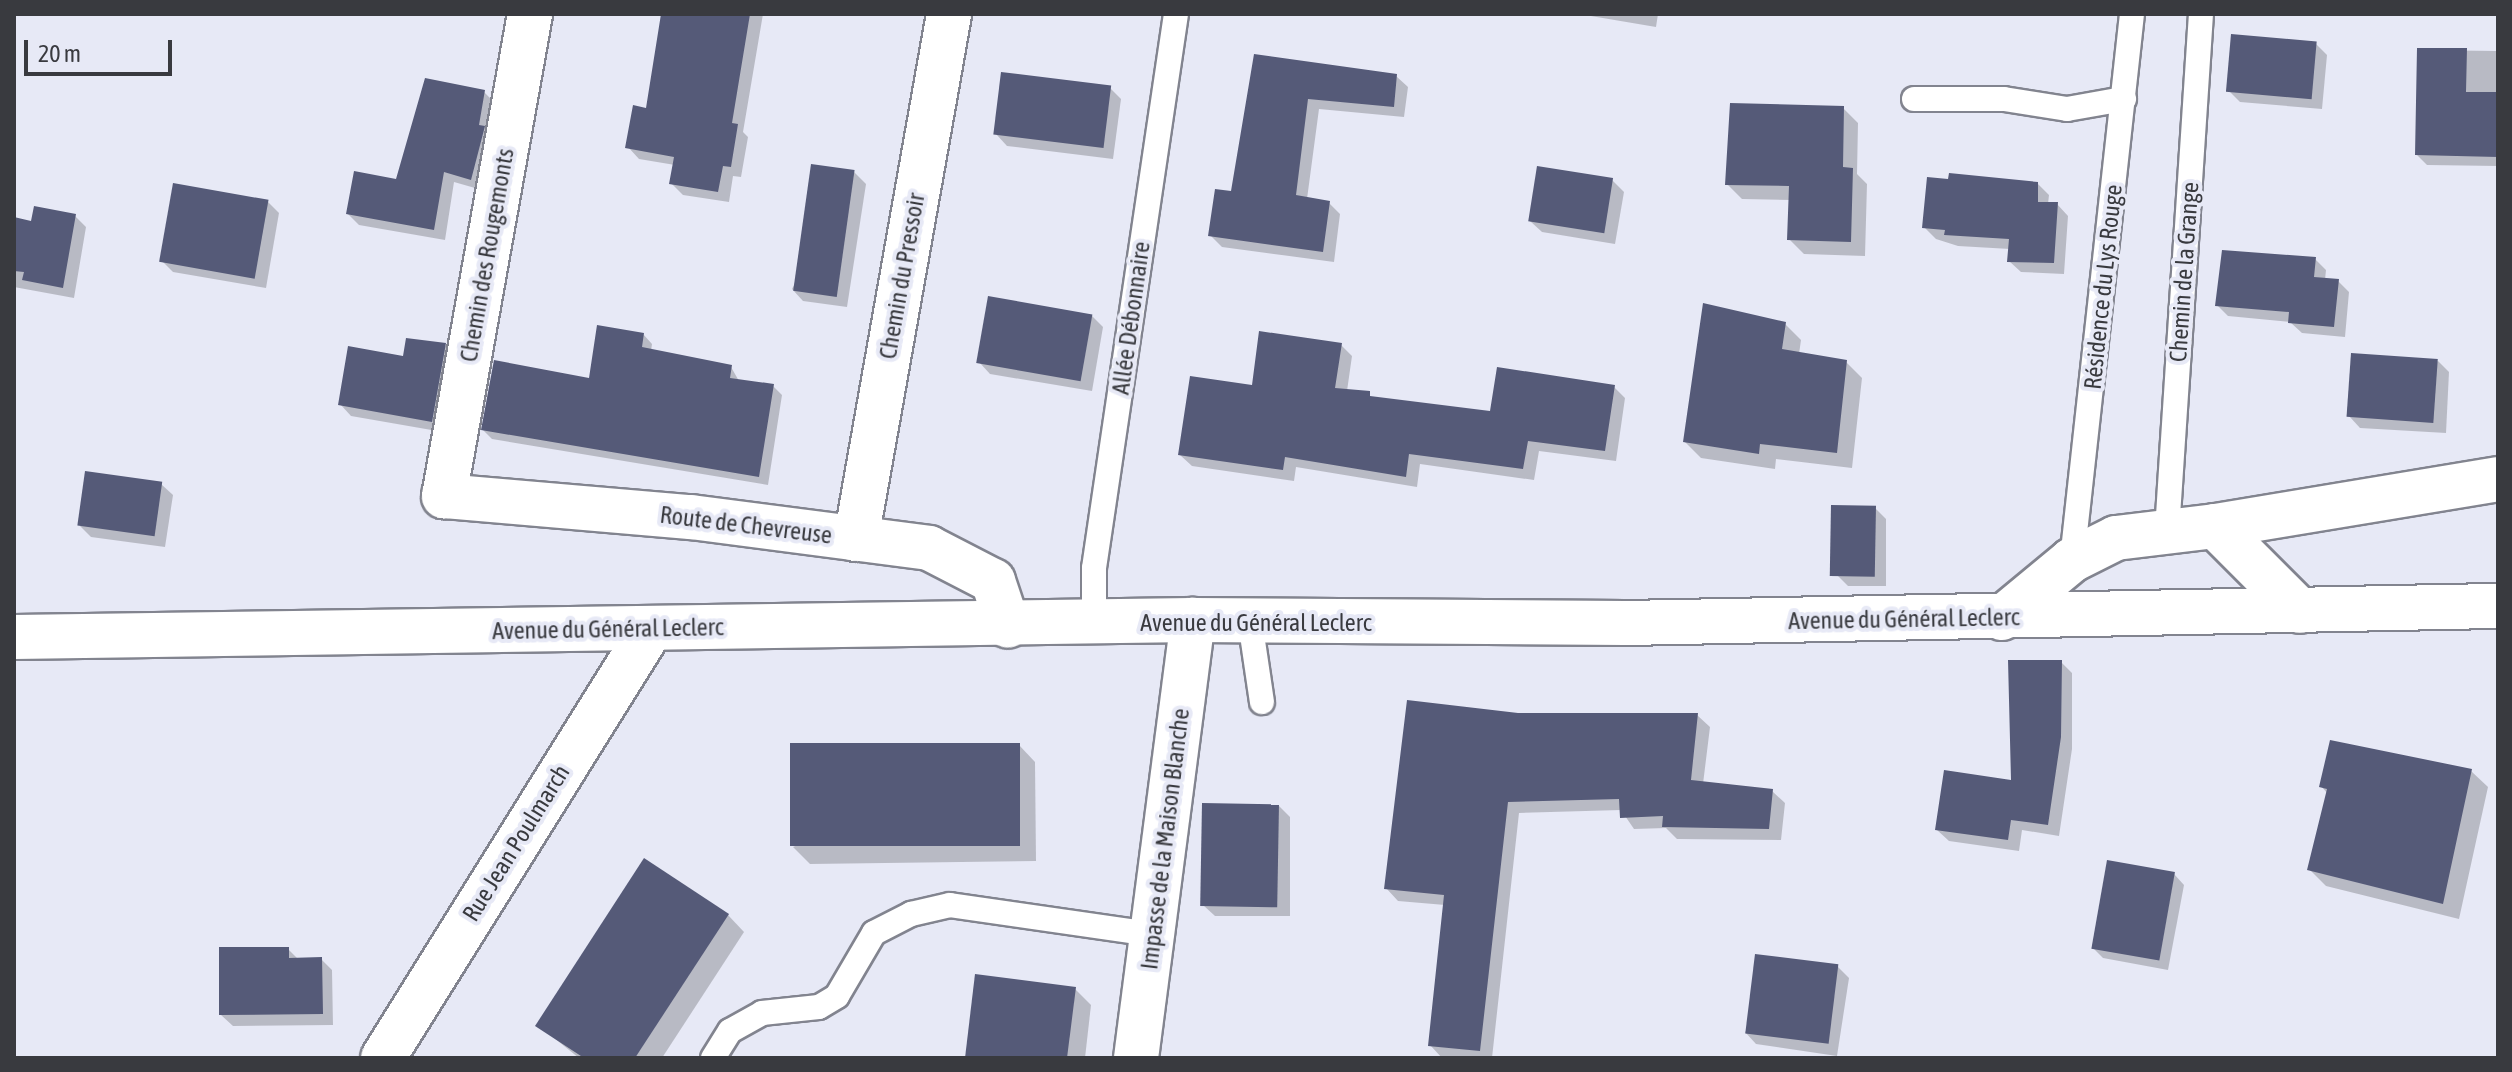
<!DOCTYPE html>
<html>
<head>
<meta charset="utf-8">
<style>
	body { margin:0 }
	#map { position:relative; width:2512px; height:1072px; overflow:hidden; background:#e7e9f6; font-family:"Asap Condensed",sans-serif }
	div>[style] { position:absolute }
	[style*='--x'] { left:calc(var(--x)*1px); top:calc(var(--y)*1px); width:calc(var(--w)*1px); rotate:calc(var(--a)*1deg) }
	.shadow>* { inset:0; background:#0003 }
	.building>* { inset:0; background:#555a78; transform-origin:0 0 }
	.roads { filter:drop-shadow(2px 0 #82848f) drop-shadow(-2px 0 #82848f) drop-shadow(0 2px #82848f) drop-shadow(0 -2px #82848f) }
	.service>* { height:24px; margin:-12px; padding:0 12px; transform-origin:12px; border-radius:12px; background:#fff }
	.minor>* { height:44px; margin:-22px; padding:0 22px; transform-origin:22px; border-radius:22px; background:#fff }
	.primary>* { height:44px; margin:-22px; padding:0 22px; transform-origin:22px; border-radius:22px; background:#fff }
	span { translate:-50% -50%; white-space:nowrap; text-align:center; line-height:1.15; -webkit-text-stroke:8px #e7e9f6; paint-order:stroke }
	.street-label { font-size:24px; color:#393a3f }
	.frame { position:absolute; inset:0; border:16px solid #393a3f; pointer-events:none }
	.scale { position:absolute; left:24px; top:40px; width:148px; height:36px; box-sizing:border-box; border:4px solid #393a3f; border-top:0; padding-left:10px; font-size:24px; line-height:28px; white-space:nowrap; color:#393a3f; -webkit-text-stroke:6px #e7e9f6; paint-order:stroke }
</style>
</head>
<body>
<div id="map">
	<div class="shadow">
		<i style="clip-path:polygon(663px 14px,763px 14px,743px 132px,748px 137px,741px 177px,733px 176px,729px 202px,683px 195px,671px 183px,675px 165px,639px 159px,628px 147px,647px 110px)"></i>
		<i style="clip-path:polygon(1579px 14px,1658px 14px,1656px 27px)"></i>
		<i style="clip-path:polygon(2316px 44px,2327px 55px,2322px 109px,2240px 102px,2229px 91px)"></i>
		<i style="clip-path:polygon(2419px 50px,2498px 51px,2498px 166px,2427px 165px,2417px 155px)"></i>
		<i style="clip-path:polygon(1256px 57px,1396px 76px,1408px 87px,1404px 117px,1319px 109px,1307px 199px,1329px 203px,1340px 214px,1334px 262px,1222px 247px,1211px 236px,1233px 194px)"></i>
		<i style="clip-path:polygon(1110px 88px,1121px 99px,1113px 159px,1007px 146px,996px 134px)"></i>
		<i style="clip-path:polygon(484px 92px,495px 103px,482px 190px,454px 182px,445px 240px,359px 225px,348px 214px,397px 181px)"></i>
		<i style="clip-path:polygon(1843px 108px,1858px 123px,1857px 174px,1867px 184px,1865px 256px,1804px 254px,1789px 239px,1791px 200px,1742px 199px,1727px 184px)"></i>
		<i style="clip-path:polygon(854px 172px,866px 184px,847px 307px,803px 301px,792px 289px)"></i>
		<i style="clip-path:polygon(1612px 180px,1624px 192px,1615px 244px,1542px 232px,1530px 221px)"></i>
		<i style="clip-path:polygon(2037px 183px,2049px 195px,2048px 204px,2057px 204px,2068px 216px,2064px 274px,2021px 272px,2009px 261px,2010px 249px,1958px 246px,1936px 239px,1925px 228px)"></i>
		<i style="clip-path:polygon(268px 202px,279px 213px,266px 288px,173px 272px,162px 261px)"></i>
		<i style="clip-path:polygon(75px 216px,86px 227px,74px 298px,14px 287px,14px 219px,33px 223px)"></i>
		<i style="clip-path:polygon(2315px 259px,2326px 270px,2325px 280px,2338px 281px,2349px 292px,2345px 337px,2302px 333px,2290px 322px,2228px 316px,2217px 305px)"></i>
		<i style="clip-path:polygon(1092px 316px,1103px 327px,1092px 391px,990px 374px,979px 362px)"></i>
		<i style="clip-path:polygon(1785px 324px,1801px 340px,1799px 354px,1846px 362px,1862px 378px,1852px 468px,1776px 459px,1775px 469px,1701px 458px,1685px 442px)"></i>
		<i style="clip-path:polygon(643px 334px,652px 344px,651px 351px,731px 367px,739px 381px,773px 386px,782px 395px,768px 485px,492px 439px,483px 430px,591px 380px)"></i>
		<i style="clip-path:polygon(445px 345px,456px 356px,443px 432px,351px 416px,340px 404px)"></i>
		<i style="clip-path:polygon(1341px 345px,1352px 356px,1347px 391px,1375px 399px,1492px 413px,1614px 387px,1625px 398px,1616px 461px,1539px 451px,1534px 480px,1420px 464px,1417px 487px,1296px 467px,1294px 481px,1192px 466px,1180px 455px,1254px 387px)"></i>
		<i style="clip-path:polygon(2438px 361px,2449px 372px,2446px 433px,2360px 428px,2349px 416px)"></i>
		<i style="clip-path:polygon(161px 484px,173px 495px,165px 547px,91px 537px,80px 526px)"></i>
		<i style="clip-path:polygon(1833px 507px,1875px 508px,1886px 519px,1886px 586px,1848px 586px,1837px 575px)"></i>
		<i style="clip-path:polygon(2061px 662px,2072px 673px,2072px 749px,2059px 836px,2022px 830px,2019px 851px,1949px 841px,1937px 830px,2013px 782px)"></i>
		<i style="clip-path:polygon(1518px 715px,1697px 715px,1710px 727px,1703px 784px,1772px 791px,1785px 803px,1781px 840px,1677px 839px,1666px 828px,1634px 829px,1621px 810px,1519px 813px,1492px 1058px,1442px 1058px,1430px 1045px,1445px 905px,1398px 901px,1386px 888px)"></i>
		<i style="clip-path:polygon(1019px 745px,1035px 762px,1036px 861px,810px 864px,793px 847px)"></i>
		<i style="clip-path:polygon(2471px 771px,2488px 787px,2459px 919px,2326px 886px,2310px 870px,2328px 794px,2321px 786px)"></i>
		<i style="clip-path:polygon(1279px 806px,1290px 817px,1290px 916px,1215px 916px,1203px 905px)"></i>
		<i style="clip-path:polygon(2174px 874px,2184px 885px,2168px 970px,2103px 958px,2092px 947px)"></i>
		<i style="clip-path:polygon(728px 915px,744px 932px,662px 1058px,579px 1058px,538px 1025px)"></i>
		<i style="clip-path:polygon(288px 949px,299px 960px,321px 959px,332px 970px,333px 1025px,233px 1026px,221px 1015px)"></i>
		<i style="clip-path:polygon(1837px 966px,1849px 978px,1837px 1056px,1756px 1044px,1745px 1032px)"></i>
		<i style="clip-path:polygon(1075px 989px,1091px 1005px,1085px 1058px,967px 1058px)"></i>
	</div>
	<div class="building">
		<i style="clip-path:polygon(661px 14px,750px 14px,732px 123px,738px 124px,731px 167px,723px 166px,718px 192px,669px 184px,674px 157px,625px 148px,633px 105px,646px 108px)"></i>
		<i style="left:2231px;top:34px;width:86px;height:58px;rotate:5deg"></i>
		<i style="clip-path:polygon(2417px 48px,2467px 48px,2466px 92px,2498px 92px,2498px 157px,2415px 155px)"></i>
		<i style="clip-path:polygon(1254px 54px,1397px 74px,1394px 107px,1308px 99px,1296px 195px,1330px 201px,1323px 252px,1208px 236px,1215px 189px,1231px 191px)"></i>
		<i style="left:1001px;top:72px;width:111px;height:63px;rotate:7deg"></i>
		<i style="clip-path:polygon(425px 78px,485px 90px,479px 125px,485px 126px,471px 180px,444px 172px,434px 230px,346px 214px,354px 171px,396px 179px)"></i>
		<i style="clip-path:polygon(1730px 103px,1844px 106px,1843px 167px,1853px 168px,1851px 242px,1787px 240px,1789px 186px,1725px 185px)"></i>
		<i style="left:811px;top:164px;width:44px;height:128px;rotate:8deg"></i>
		<i style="left:1537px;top:166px;width:77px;height:56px;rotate:9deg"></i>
		<i style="clip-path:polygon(1949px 173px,2038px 182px,2038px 202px,2058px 202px,2054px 263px,2007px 262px,2009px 239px,1944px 235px,1945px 230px,1922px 228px,1927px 177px,1948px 179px)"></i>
		<i style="left:173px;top:183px;width:97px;height:80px;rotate:10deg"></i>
		<i style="clip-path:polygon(34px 206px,76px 214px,63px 288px,22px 280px,24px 272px,14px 271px,14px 217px,31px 221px)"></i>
		<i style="clip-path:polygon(2222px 250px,2316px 257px,2314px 277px,2339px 279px,2334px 327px,2288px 323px,2289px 312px,2215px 306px)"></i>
		<i style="left:988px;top:296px;width:106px;height:68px;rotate:10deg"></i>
		<i style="clip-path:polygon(1703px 303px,1786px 322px,1782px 349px,1847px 360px,1837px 453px,1760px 444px,1759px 454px,1683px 442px)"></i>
		<i style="clip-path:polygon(597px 325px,644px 333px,642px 347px,732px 365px,730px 378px,774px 384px,759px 477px,481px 430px,494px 360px,589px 378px)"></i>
		<i style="clip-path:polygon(1259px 331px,1342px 343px,1335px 388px,1370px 391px,1370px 396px,1490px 411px,1497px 367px,1615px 385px,1605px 451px,1528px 441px,1523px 469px,1409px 454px,1406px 477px,1285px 457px,1283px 470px,1178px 455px,1190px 376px,1252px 385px)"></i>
		<i style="clip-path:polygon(406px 338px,446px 343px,432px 422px,338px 405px,348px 346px,403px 356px)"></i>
		<i style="left:2351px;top:353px;width:87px;height:64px;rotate:4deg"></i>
		<i style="left:85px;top:471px;width:78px;height:55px;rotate:8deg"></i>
		<i style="left:1831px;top:505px;width:45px;height:71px;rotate:1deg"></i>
		<i style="clip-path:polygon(2008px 660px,2062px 660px,2061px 737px,2048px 825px,2011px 820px,2008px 840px,1935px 830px,1944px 770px,2011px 780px)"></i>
		<i style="clip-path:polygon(1407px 700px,1518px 713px,1698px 713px,1691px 780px,1773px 789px,1769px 829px,1662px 827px,1663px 816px,1620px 818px,1619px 799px,1508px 802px,1480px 1051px,1428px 1046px,1444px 895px,1384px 889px)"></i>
		<i style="clip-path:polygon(2330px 740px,2472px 769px,2443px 904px,2307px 870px,2327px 789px,2319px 787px)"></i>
		<i style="left:1020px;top:743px;width:103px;height:230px;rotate:90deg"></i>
		<i style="left:1202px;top:803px;width:77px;height:103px;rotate:1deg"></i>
		<i style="clip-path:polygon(644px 858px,729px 914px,635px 1058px,584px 1058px,535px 1026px)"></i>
		<i style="left:2107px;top:860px;width:69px;height:90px;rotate:10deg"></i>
		<i style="clip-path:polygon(219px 947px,289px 947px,289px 958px,322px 957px,323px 1014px,219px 1015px)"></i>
		<i style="left:1755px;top:954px;width:84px;height:80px;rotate:7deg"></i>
		<i style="clip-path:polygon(975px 974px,1076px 987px,1067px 1058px,965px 1058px)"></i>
	</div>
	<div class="roads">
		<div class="service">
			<i style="--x:1914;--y:99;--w:90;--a:0"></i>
			<i style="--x:2004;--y:99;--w:64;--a:9"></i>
			<i style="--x:2067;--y:109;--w:58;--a:-10"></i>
			<i style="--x:2167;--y:531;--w:518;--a:-86.24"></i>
			<i style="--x:2072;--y:560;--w:549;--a:-83.73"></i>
			<i style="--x:1250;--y:621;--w:82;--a:81.6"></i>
			<i style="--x:1094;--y:623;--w:55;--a:-90"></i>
			<i style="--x:1094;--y:568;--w:560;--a:-81.58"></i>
			<i style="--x:713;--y:1058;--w:32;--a:-58"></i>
			<i style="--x:730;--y:1031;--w:37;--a:-29"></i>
			<i style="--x:762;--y:1013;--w:57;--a:-6"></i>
			<i style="--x:819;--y:1007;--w:21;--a:-31"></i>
			<i style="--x:837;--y:996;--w:73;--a:-59.6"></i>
			<i style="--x:874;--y:933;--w:42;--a:-27.2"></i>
			<i style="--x:911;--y:914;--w:40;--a:-13"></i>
			<i style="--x:950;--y:905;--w:204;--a:8.2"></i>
		</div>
		<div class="minor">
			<i style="--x:530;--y:14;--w:490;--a:100.1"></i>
			<i style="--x:444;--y:496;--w:248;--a:4.9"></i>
			<i style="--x:691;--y:517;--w:240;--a:7.4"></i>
			<i style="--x:929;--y:548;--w:72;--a:27.3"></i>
			<i style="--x:993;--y:581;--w:47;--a:71.6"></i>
			<i style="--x:2215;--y:526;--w:287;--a:-9.4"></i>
			<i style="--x:856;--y:539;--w:533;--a:-79.95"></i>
			<i style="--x:2002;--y:618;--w:91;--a:-39.6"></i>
			<i style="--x:2072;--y:560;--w:49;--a:-26.6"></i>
			<i style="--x:2116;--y:538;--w:100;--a:-6.9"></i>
			<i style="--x:2215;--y:526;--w:120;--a:45"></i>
			<i style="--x:383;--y:1058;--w:506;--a:-58.01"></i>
			<i style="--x:1136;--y:1058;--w:442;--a:-82.6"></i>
		</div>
		<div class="primary">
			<i style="--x:14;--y:637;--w:1179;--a:-0.83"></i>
			<i style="--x:1193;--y:620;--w:432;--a:0.4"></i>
			<i style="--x:1625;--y:623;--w:873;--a:-1.12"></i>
		</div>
	</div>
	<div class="street-label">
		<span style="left:487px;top:255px;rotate:-80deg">Chemin des Rougemonts</span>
		<span style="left:2184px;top:272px;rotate:-86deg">Chemin de la Grange</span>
		<span style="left:902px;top:276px;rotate:-80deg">Chemin du Pressoir</span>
		<span style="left:2103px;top:287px;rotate:-84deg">Résidence du Lys Rouge</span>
		<span style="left:1131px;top:318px;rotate:-82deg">Allée Débonnaire</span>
		<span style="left:746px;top:525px;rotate:7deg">Route de Chevreuse</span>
		<span style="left:1904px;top:619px;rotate:-1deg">Avenue du Général Leclerc</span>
		<span style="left:1256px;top:623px">Avenue du Général Leclerc</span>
		<span style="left:608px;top:629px;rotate:-1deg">Avenue du Général Leclerc</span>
		<span style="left:1165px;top:839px;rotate:-83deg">Impasse de la Maison Blanche</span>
		<span style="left:516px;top:843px;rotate:-58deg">Rue Jean Poulmarch</span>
	</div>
	<div class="frame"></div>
	<div class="scale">20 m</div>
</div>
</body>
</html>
